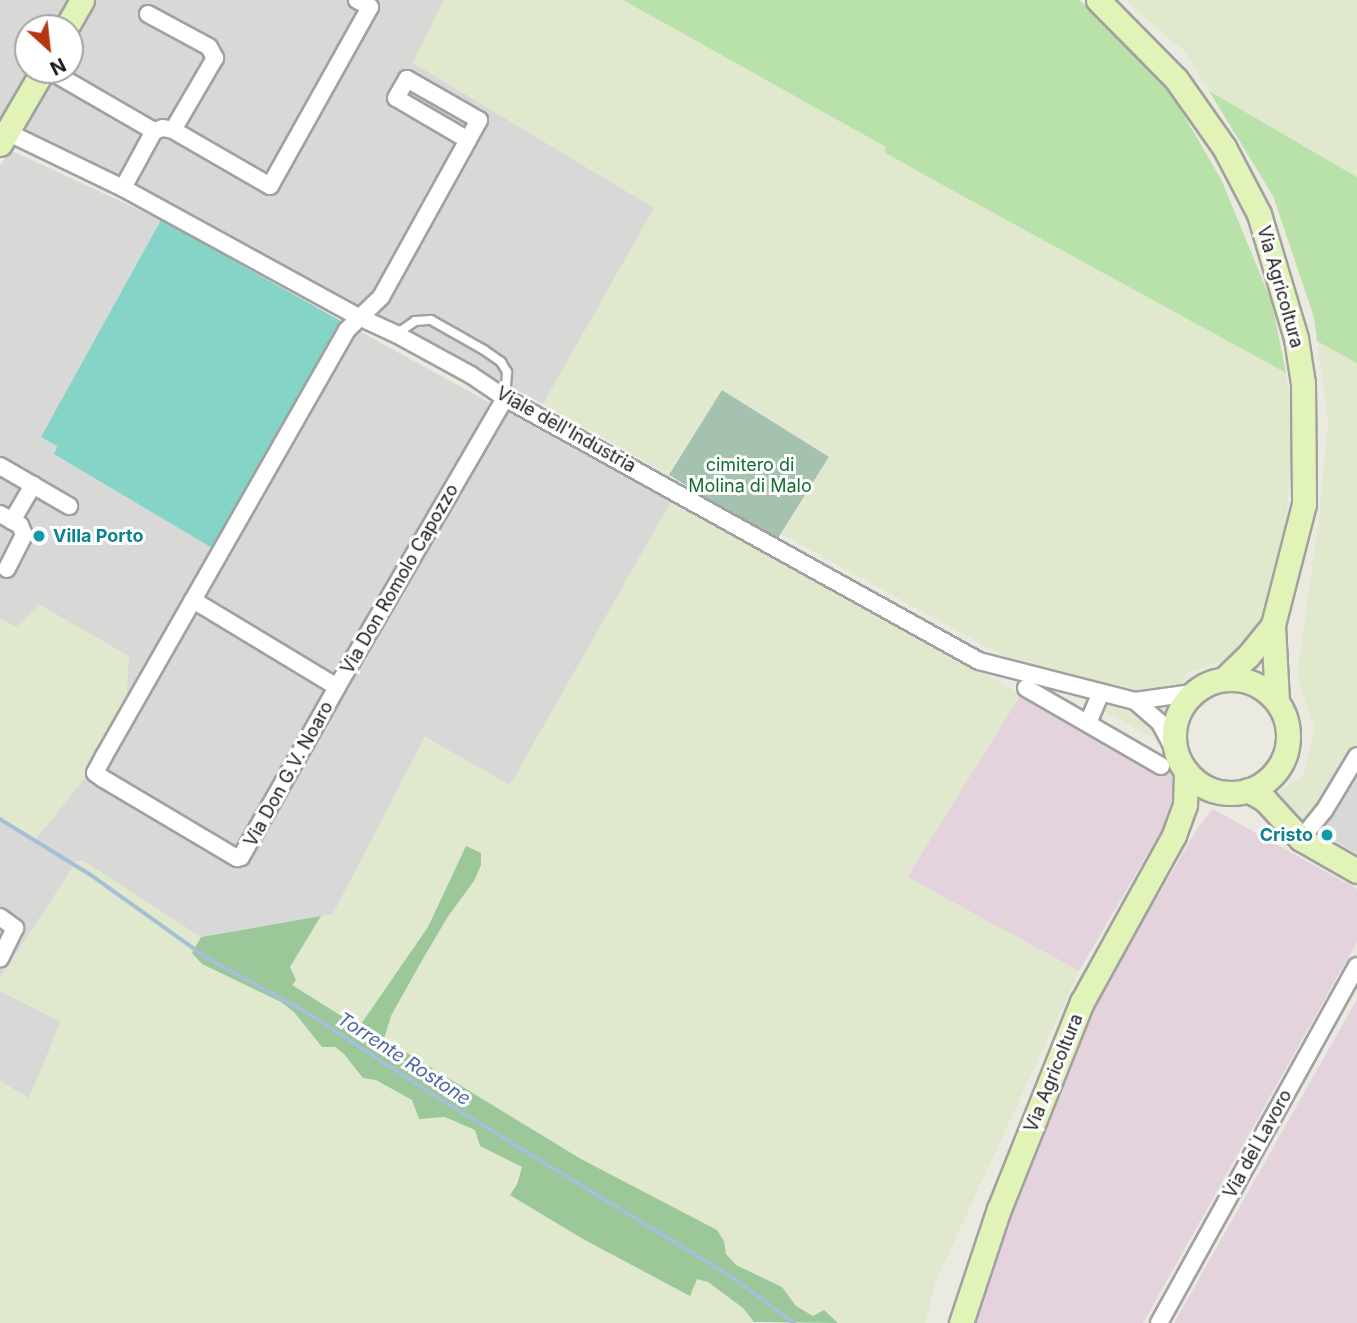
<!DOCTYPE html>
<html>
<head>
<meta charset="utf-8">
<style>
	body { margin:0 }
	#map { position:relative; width:1357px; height:1323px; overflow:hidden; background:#ebeae1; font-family:Inter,sans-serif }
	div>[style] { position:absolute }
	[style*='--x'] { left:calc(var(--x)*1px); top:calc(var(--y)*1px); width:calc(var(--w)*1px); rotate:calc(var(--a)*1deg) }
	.residential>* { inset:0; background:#d8d8d7 }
	.industrial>* { inset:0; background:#e4d3dd }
	.farmland>* { inset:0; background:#e0e9cd }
	.grass>* { inset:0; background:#b8e2aa }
	.forest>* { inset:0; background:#9bc799 }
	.cemetery>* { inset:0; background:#a4c2af; transform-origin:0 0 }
	.pitch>* { inset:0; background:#84d4c8 }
	.stream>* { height:3.5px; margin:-1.75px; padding:0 1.75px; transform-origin:1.75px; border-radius:1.75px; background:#a4bfd6 }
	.roads { filter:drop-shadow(2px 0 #a1a1a1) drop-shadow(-2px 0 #a1a1a1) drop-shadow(0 2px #a1a1a1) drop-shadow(0 -2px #a1a1a1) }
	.lane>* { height:8px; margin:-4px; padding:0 4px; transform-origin:4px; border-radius:4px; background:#fff }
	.street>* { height:16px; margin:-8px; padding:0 8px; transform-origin:8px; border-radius:8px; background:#fff }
	.secondary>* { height:23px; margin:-11.5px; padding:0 11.5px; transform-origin:11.5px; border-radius:11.5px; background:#e2f3b7 }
	.secondary>.ring { margin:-11.5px; padding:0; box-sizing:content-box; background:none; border:23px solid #e2f3b7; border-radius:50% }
	.dots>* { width:19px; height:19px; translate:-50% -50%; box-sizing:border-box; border:4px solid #fff; border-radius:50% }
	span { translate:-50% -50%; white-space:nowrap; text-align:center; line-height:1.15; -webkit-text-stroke:6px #fff; paint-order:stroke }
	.street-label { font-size:18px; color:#1a1a1a }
	.park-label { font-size:18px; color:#146d30 }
	.culture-label { font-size:18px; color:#0d838f; font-weight:700 }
	.left { translate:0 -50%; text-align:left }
	.right { translate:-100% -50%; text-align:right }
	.water-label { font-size:19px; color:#5066a0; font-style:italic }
	.north { position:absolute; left:14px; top:14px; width:70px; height:70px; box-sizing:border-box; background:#fff; border:2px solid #a3a3a3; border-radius:50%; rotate:153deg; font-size:19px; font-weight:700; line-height:28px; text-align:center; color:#1a1a1a }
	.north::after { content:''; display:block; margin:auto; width:24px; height:32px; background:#b43711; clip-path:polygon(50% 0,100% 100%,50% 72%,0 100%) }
</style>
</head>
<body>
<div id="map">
	<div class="residential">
		<i style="clip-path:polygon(0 0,68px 0,52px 28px,28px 28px,28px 70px,0 119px)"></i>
		<i style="clip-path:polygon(96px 0,444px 0,413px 63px,655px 208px,543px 404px,21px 129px,55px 70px,70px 70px,70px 44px)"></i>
		<i style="clip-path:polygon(10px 150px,161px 220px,42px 437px,57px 446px,54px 453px,275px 442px,341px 321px,671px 502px,510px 786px,425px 737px,333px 914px,200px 937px,82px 860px,76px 863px,0 978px,0 817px,37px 839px,16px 627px,0 619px,0 166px)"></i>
		<i style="clip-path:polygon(1357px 762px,1357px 854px,1319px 831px)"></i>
		<i style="clip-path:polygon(0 991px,61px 1021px,29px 1099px,0 1081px)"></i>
	</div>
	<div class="industrial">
		<i style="clip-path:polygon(1021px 694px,1175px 777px,1179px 800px,1079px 971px,907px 877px)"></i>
		<i style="clip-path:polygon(1213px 809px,1357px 889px,1357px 942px,1143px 1323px,958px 1323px,1049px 1083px,1198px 827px)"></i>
		<i style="clip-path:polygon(1357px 999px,1357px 1323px,1174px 1323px)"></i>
	</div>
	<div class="farmland">
		<i style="clip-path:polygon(444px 0,623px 0,886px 147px,884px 152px,919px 172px,1286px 373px,1293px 413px,1284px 562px,1263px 640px,1228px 660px,1188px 672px,1162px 743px,781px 534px,829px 456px,723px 390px,668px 474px,543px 404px,654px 208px,413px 63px)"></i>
		<i style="clip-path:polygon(1125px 0,1357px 0,1357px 177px,1209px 91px,1185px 52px)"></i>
		<i style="clip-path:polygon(1317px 341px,1357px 363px,1357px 762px,1319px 831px,1266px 800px,1303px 776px,1315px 729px,1297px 676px,1319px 518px,1328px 421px)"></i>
		<i style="clip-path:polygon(671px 502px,1021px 694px,907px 877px,1079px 971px,936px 1281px,925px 1323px,838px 1323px,824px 1310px,814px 1317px,796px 1306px,782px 1287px,736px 1265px,726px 1254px,724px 1241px,717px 1230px,581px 1159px,384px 1039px,391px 1016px,447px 918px,459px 903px,480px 853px,466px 847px,428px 927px,359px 1027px,291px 985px,290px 967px,321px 916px,333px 914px,425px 737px,510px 785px)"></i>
		<i style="clip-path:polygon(40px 605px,129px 656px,126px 715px,133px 719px,36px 839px,0 817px,0 619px,16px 627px)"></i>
		<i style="clip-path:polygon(82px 860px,201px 937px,192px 953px,202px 964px,281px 1002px,294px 1012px,322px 1047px,335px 1047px,344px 1054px,363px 1078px,376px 1080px,412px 1100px,433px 1117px,445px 1117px,475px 1130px,480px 1146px,522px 1167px,510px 1194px,583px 1239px,619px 1257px,708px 1282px,743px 1308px,756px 1323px,0 1323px,0 1081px,29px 1098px,61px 1022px,0 991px,0 978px,75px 864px,74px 862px)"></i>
	</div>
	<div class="grass">
		<i style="clip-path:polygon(623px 0,1079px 0,1128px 40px,1166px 85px,1221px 179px,1272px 303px,1286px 373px,919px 172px,884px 152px,886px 147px)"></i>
		<i style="clip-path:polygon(1209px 91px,1357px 177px,1357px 363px,1317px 341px,1314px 317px,1273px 196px)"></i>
	</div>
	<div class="forest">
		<i style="clip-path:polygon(466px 846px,481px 853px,481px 865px,474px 881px,447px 918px,420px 964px,391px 1016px,384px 1039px,581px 1159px,717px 1230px,724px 1241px,726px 1254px,736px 1265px,782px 1287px,796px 1306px,813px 1316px,824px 1310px,838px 1323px,754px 1322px,743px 1308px,708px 1282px,697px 1279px,690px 1296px,583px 1239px,510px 1195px,517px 1184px,522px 1167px,480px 1146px,475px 1130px,445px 1117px,419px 1119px,412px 1100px,376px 1080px,363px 1078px,344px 1054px,335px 1047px,322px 1047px,294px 1012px,281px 1002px,202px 964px,192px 953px,201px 937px,321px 916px,290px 967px,296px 980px,292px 985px,359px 1027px,428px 927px)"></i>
	</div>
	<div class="cemetery">
		<i style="left:722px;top:390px;width:126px;height:100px;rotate:32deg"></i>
	</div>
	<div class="pitch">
		<i style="clip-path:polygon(161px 220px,341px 321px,214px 549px,54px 454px,57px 446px,41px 437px)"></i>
	</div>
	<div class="stream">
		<i style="--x:0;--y:819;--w:107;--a:31.6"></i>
		<i style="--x:91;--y:875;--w:141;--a:35.5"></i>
		<i style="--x:206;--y:957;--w:116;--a:28.8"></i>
		<i style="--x:308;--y:1013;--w:154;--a:33.1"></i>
		<i style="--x:437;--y:1097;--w:349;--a:31.4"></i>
		<i style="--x:735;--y:1279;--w:74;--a:36.7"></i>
	</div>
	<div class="roads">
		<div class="lane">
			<i style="--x:396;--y:334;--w:23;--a:-34"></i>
			<i style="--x:415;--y:321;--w:16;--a:-4"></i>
			<i style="--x:431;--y:320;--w:61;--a:29.5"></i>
			<i style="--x:484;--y:350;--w:21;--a:35"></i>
			<i style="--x:501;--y:362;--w:12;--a:59"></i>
			<i style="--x:507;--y:372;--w:26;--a:94"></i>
		</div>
		<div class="street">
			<i style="--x:148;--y:14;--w:69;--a:28.4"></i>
			<i style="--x:209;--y:47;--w:13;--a:61"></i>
			<i style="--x:215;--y:58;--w:83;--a:120.3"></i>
			<i style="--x:59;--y:76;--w:110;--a:30.1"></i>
			<i style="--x:7;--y:132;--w:129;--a:25.8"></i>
			<i style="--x:123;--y:188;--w:269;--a:28.7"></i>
			<i style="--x:359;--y:317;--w:41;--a:24.7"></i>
			<i style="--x:396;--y:334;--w:85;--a:28.7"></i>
			<i style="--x:471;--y:375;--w:41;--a:34.1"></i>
			<i style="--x:505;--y:398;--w:542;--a:29.02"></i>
			<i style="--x:979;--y:661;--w:161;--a:14.4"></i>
			<i style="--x:1135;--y:701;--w:58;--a:-8"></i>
			<i style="--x:468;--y:140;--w:83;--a:-149.7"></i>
			<i style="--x:396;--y:98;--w:22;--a:-60"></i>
			<i style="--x:407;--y:79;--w:83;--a:29.7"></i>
			<i style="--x:479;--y:120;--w:23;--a:119"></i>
			<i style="--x:468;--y:140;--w:179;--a:119"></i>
			<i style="--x:381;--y:297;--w:47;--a:135.9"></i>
			<i style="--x:347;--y:330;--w:311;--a:119.7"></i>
			<i style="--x:193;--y:600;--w:168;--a:31.1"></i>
			<i style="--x:337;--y:687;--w:334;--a:-59.8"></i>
			<i style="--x:123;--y:188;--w:65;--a:-61.5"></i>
			<i style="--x:154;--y:131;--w:9;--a:-18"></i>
			<i style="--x:163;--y:128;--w:10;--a:11"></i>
			<i style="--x:173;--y:130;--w:112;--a:30"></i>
			<i style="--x:270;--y:186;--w:205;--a:-60.8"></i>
			<i style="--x:370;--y:7;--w:15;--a:-152"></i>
			<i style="--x:0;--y:466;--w:80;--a:30.1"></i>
			<i style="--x:0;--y:514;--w:23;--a:29"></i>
			<i style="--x:20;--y:525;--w:11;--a:68"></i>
			<i style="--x:24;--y:535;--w:38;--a:117"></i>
			<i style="--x:12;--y:521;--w:42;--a:-59.7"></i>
			<i style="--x:193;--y:600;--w:180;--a:119.7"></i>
			<i style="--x:104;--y:756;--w:19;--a:118"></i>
			<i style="--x:95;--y:773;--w:9;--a:36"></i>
			<i style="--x:102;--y:778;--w:157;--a:30.7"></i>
			<i style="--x:237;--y:858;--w:4;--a:-14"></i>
			<i style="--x:241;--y:857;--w:195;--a:-60.5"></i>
			<i style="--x:1026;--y:688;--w:156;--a:30"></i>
			<i style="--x:1135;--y:701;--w:33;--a:41"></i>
			<i style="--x:1160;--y:723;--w:34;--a:62"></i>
			<i style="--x:1088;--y:723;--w:33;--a:-67"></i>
			<i style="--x:1301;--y:839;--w:36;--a:-51"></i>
			<i style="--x:1324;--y:811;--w:64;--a:-59"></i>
			<i style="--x:0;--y:917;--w:19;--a:36"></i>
			<i style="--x:15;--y:928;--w:34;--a:116"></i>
			<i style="--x:1159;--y:1323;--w:408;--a:-61"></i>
		</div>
		<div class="secondary">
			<i style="--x:1098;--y:0;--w:111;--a:45.4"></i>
			<i style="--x:1176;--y:79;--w:83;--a:54.8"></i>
			<i style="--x:1224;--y:147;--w:76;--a:62.4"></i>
			<i style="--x:1259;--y:214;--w:129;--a:73.4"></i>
			<i style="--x:1296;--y:338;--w:46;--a:81.2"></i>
			<i style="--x:1303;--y:383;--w:121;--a:89.5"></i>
			<i style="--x:1304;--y:504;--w:125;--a:104.4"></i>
			<i style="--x:1273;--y:625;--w:76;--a:87"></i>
			<i style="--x:66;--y:28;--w:32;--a:-60"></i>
			<i style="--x:0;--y:144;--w:86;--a:-59.8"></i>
			<i style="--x:1224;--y:679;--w:33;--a:-44"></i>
			<i style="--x:1248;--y:656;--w:40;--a:-51"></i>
			<i class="ring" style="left:1174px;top:679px;width:91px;height:91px"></i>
			<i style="--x:1248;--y:790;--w:20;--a:30"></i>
			<i style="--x:1265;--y:800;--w:53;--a:47.3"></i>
			<i style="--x:1301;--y:839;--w:64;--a:29.7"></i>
			<i style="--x:961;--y:1323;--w:120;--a:-71.6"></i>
			<i style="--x:999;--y:1209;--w:223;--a:-68.2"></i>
			<i style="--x:1082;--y:1002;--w:191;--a:-61.1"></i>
			<i style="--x:1174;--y:835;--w:33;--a:-70"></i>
			<i style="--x:1185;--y:804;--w:33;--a:-88"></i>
		</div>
	</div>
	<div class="dots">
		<i style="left:39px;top:536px;background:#0f9aa8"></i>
		<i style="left:1327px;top:835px;background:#0f9aa8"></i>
	</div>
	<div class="street-label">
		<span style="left:1280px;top:287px;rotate:74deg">Via Agricoltura</span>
		<span style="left:566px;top:430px;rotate:29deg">Viale dell'Industria</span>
		<span style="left:400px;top:579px;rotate:-60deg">Via Don Romolo Capozzo</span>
		<span style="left:289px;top:774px;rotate:-61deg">Via Don G.V. Noaro</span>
		<span style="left:1054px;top:1073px;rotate:-68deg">Via Agricoltura</span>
		<span style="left:1258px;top:1144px;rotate:-61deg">Via del Lavoro</span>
	</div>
	<div class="park-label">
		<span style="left:750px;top:476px">cimitero di<br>Molina di Malo</span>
	</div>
	<div class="culture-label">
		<span class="left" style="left:53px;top:536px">Villa Porto</span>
		<span class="right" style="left:1313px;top:835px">Cristo</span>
	</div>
	<div class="water-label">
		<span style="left:404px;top:1059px;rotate:33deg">Torrente Rostone</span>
	</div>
	<div class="north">N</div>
</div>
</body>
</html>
